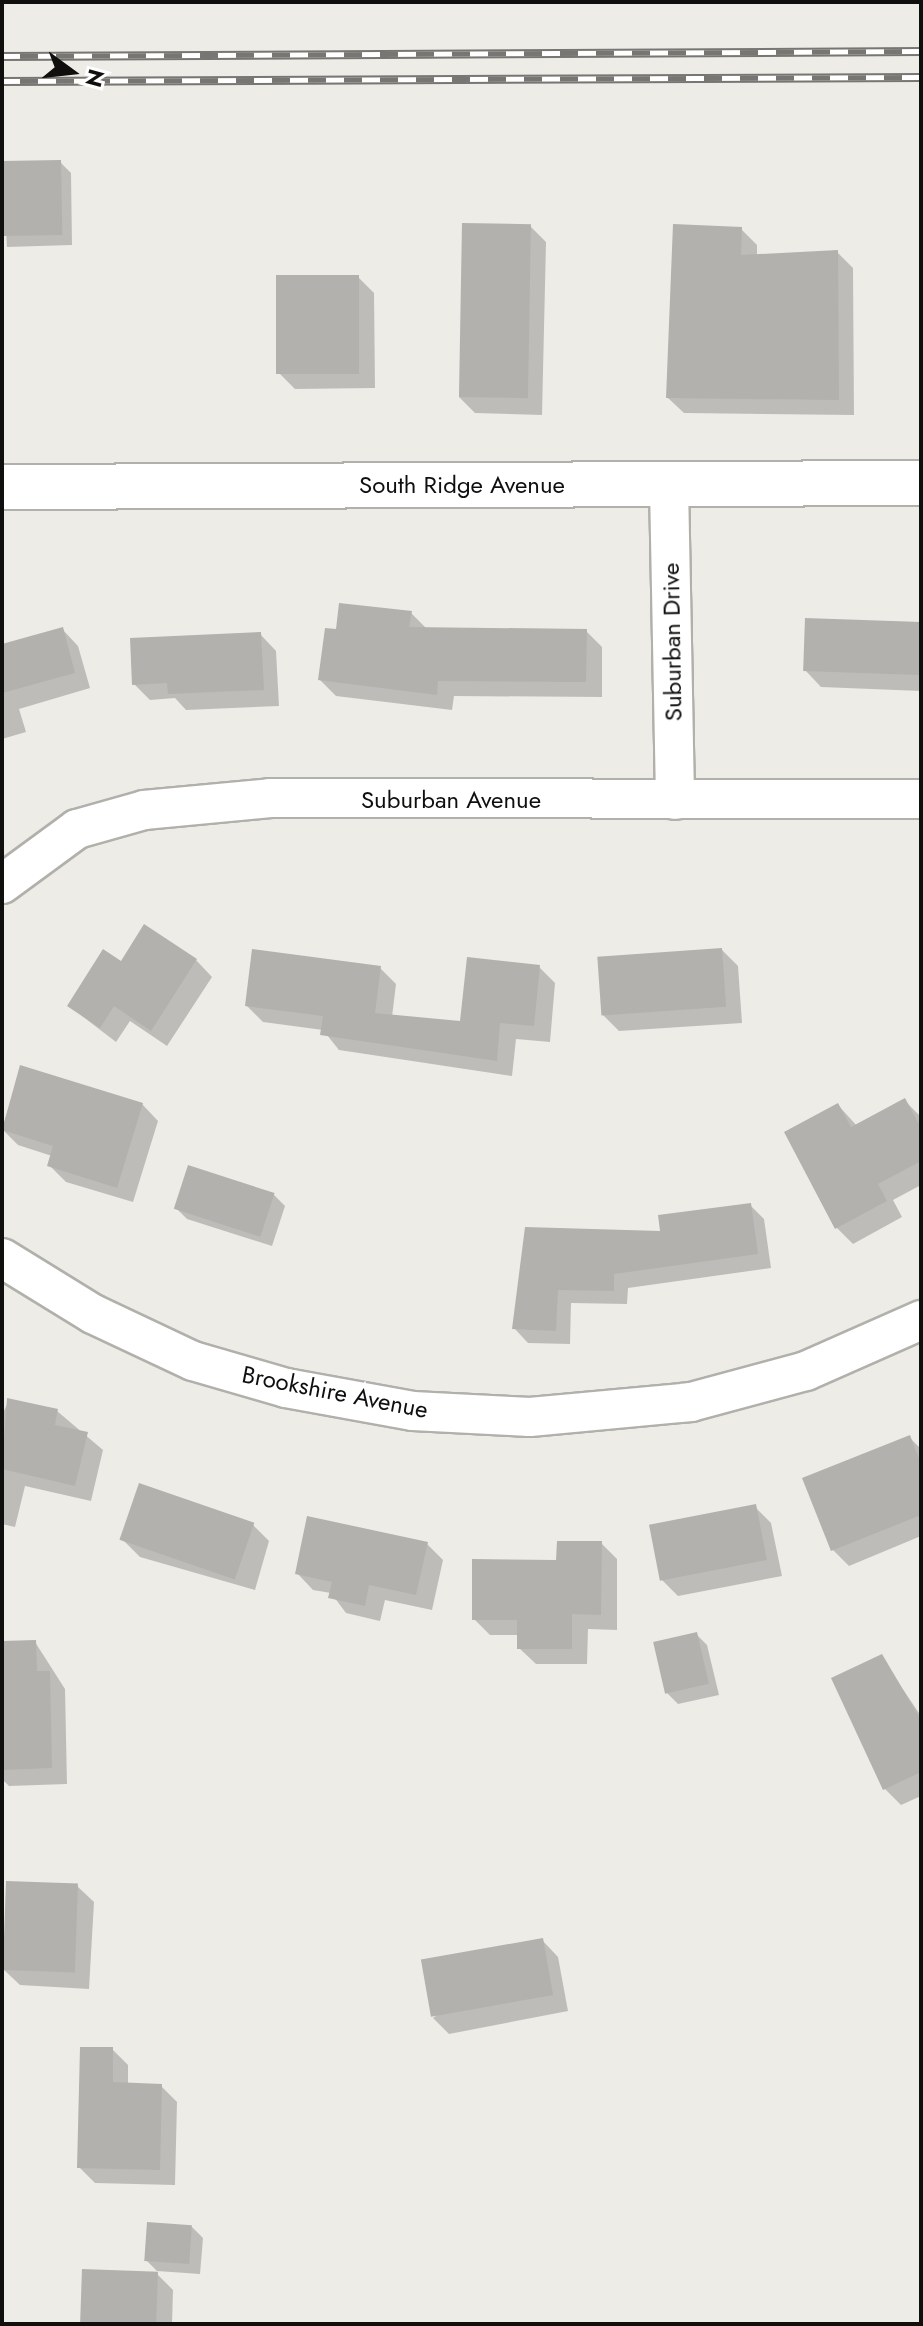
<!DOCTYPE html>
<html>
<head>
<meta charset="utf-8">
<style>
	body { margin:0 }
	#map { position:relative; width:923px; height:2326px; overflow:hidden; background:#eeece7; font-family:Jost,sans-serif }
	div>[style] { position:absolute }
	[style*='--x'] { left:calc(var(--x)*1px); top:calc(var(--y)*1px); width:calc(var(--w)*1px); rotate:calc(var(--a)*1deg) }
	.shadow>* { inset:0; background:#0003 }
	.building>* { inset:0; background:#b3b1ad; transform-origin:0 0 }
	.roads { filter:drop-shadow(2px 0 #b2b0ab) drop-shadow(-2px 0 #b2b0ab) drop-shadow(0 2px #b2b0ab) drop-shadow(0 -2px #b2b0ab) }
	.street>* { height:38px; margin:-19px; padding:0 19px; transform-origin:19px; border-radius:19px; background:#fff }
	.secondary>* { height:44px; margin:-22px; padding:0 22px; transform-origin:22px; border-radius:22px; background:#fff }
	.rail>* { height:9px; margin-top:-4.5px; transform-origin:0; background:repeating-linear-gradient(90deg,#fff 0 18px,#777672 0 36px); box-sizing:border-box; border-block:2px solid #777672 }
	span { translate:-50% -50%; white-space:nowrap; text-align:center; line-height:1.15; -webkit-text-stroke:6px #fff; paint-order:stroke }
	.street-label { font-size:24px; color:#0f0f0d }
	.frame { position:absolute; inset:0; border:4px solid #0f0f0d; pointer-events:none }
	.north { position:absolute; left:32px; top:32px; width:80px; height:80px; -webkit-text-stroke:6px #fff; paint-order:stroke; rotate:105deg; font-size:22px; font-weight:700; line-height:32px; text-align:center; color:#0f0f0d }
	.north::after { content:''; display:block; margin:auto; width:28px; height:36px; background:#0f0f0d; clip-path:polygon(50% 0,100% 100%,50% 72%,0 100%) }
</style>
</head>
<body>
<div id="map">
	<div class="shadow">
		<i style="clip-path:polygon(60px 162px,71px 173px,72px 245px,7px 247px,2px 163px)"></i>
		<i style="clip-path:polygon(530px 226px,546px 242px,542px 415px,475px 413px,459px 397px)"></i>
		<i style="clip-path:polygon(741px 229px,757px 245px,757px 256px,837px 252px,853px 268px,854px 415px,684px 413px,668px 398px)"></i>
		<i style="clip-path:polygon(358px 277px,374px 293px,375px 388px,295px 389px,279px 373px)"></i>
		<i style="clip-path:polygon(411px 613px,427px 629px,586px 631px,602px 647px,602px 697px,454px 696px,452px 710px,336px 696px,320px 680px,338px 631px)"></i>
		<i style="clip-path:polygon(921px 625px,921px 691px,821px 687px,805px 670px)"></i>
		<i style="clip-path:polygon(62px 629px,78px 646px,90px 688px,19px 709px,26px 732px,2px 739px,2px 646px)"></i>
		<i style="clip-path:polygon(260px 634px,276px 651px,279px 706px,186px 710px,175px 698px,150px 700px,134px 684px)"></i>
		<i style="clip-path:polygon(722px 950px,738px 966px,742px 1023px,619px 1031px,603px 1015px)"></i>
		<i style="clip-path:polygon(196px 960px,212px 977px,167px 1046px,130px 1021px,116px 1042px,69px 1006px,121px 963px)"></i>
		<i style="clip-path:polygon(539px 967px,555px 983px,550px 1042px,516px 1039px,512px 1076px,339px 1050px,323px 1030px,263px 1022px,247px 1006px,380px 968px,396px 984px,392px 1017px,462px 1023px)"></i>
		<i style="clip-path:polygon(21px 1068px,142px 1104px,158px 1121px,133px 1202px,66px 1182px,50px 1166px,52px 1156px,18px 1145px,2px 1129px)"></i>
		<i style="clip-path:polygon(905px 1101px,921px 1117px,921px 1185px,893px 1200px,902px 1217px,853px 1244px,837px 1228px,838px 1105px,857px 1126px)"></i>
		<i style="clip-path:polygon(274px 1195px,285px 1206px,272px 1246px,187px 1219px,176px 1208px)"></i>
		<i style="clip-path:polygon(750px 1205px,764px 1219px,771px 1268px,628px 1288px,627px 1304px,571px 1303px,570px 1344px,528px 1343px,514px 1328px,527px 1229px,662px 1233px)"></i>
		<i style="clip-path:polygon(9px 1400px,57px 1411px,103px 1450px,91px 1501px,25px 1486px,15px 1527px,2px 1524px,2px 1415px)"></i>
		<i style="clip-path:polygon(909px 1437px,921px 1449px,921px 1536px,849px 1566px,833px 1550px)"></i>
		<i style="clip-path:polygon(140px 1485px,253px 1525px,269px 1541px,255px 1590px,140px 1557px,124px 1541px)"></i>
		<i style="clip-path:polygon(755px 1507px,771px 1523px,782px 1576px,678px 1596px,662px 1580px)"></i>
		<i style="clip-path:polygon(601px 1543px,617px 1559px,617px 1630px,588px 1629px,587px 1664px,536px 1664px,519px 1648px,519px 1635px,490px 1635px,474px 1619px,558px 1562px)"></i>
		<i style="clip-path:polygon(427px 1544px,443px 1560px,432px 1610px,385px 1600px,380px 1621px,346px 1613px,331px 1593px,313px 1590px,297px 1573px)"></i>
		<i style="clip-path:polygon(696px 1634px,707px 1645px,719px 1695px,678px 1704px,667px 1693px)"></i>
		<i style="clip-path:polygon(35px 1642px,65px 1689px,67px 1784px,9px 1786px,2px 1779px,2px 1643px)"></i>
		<i style="clip-path:polygon(881px 1657px,921px 1716px,921px 1796px,901px 1805px,885px 1789px)"></i>
		<i style="clip-path:polygon(77px 1886px,94px 1902px,89px 1989px,20px 1985px,3px 1969px)"></i>
		<i style="clip-path:polygon(542px 1940px,558px 1957px,568px 2011px,449px 2034px,433px 2018px)"></i>
		<i style="clip-path:polygon(112px 2049px,128px 2065px,128px 2085px,161px 2086px,177px 2102px,175px 2185px,95px 2183px,79px 2167px)"></i>
		<i style="clip-path:polygon(192px 2227px,203px 2238px,200px 2274px,157px 2271px,146px 2260px)"></i>
		<i style="clip-path:polygon(157px 2274px,173px 2290px,172px 2324px,82px 2324px)"></i>
	</div>
	<div class="building">
		<i style="left:61px;top:160px;width:75px;height:59px;rotate:89deg"></i>
		<i style="left:462px;top:223px;width:69px;height:174px;rotate:1deg"></i>
		<i style="clip-path:polygon(673px 224px,742px 227px,741px 255px,838px 250px,839px 400px,666px 398px)"></i>
		<i style="left:276px;top:275px;width:83px;height:99px"></i>
		<i style="clip-path:polygon(339px 603px,412px 611px,409px 627px,587px 629px,586px 682px,438px 681px,437px 695px,318px 680px,325px 628px,336px 629px)"></i>
		<i style="left:805px;top:618px;width:116px;height:53px;rotate:2deg"></i>
		<i style="clip-path:polygon(63px 627px,75px 673px,2px 693px,2px 644px)"></i>
		<i style="clip-path:polygon(261px 632px,264px 690px,168px 694px,167px 683px,132px 685px,130px 638px)"></i>
		<i style="clip-path:polygon(144px 924px,197px 959px,151px 1031px,114px 1006px,100px 1028px,67px 1006px,103px 949px,121px 961px)"></i>
		<i style="left:722px;top:948px;width:59px;height:125px;rotate:86deg"></i>
		<i style="clip-path:polygon(252px 949px,381px 966px,375px 1013px,460px 1021px,467px 957px,540px 965px,534px 1026px,500px 1023px,497px 1061px,320px 1035px,323px 1016px,245px 1006px)"></i>
		<i style="clip-path:polygon(20px 1065px,143px 1103px,117px 1188px,47px 1166px,53px 1146px,2px 1130px)"></i>
		<i style="clip-path:polygon(905px 1098px,921px 1128px,921px 1161px,878px 1184px,887px 1201px,835px 1229px,784px 1132px,838px 1103px,851px 1127px)"></i>
		<i style="left:188px;top:1165px;width:91px;height:46px;rotate:18deg"></i>
		<i style="clip-path:polygon(751px 1203px,758px 1254px,614px 1274px,614px 1291px,558px 1290px,556px 1331px,512px 1329px,525px 1227px,660px 1231px,658px 1215px)"></i>
		<i style="clip-path:polygon(7px 1398px,58px 1409px,55px 1425px,88px 1432px,75px 1486px,2px 1469px)"></i>
		<i style="clip-path:polygon(910px 1435px,921px 1464px,921px 1515px,831px 1551px,802px 1478px)"></i>
		<i style="left:139px;top:1483px;width:122px;height:60px;rotate:19deg"></i>
		<i style="left:756px;top:1504px;width:57px;height:109px;rotate:79deg"></i>
		<i style="clip-path:polygon(307px 1516px,428px 1542px,416px 1595px,369px 1585px,365px 1606px,328px 1598px,332px 1582px,295px 1574px)"></i>
		<i style="clip-path:polygon(557px 1541px,602px 1541px,601px 1615px,572px 1614px,572px 1649px,517px 1649px,517px 1620px,472px 1620px,472px 1559px,556px 1560px)"></i>
		<i style="left:697px;top:1632px;width:53px;height:45px;rotate:77deg"></i>
		<i style="clip-path:polygon(36px 1640px,37px 1671px,50px 1671px,52px 1768px,2px 1770px,2px 1641px)"></i>
		<i style="clip-path:polygon(882px 1654px,921px 1720px,921px 1772px,883px 1790px,831px 1678px)"></i>
		<i style="left:6px;top:1881px;width:72px;height:89px;rotate:2deg"></i>
		<i style="left:543px;top:1938px;width:58px;height:124px;rotate:80deg"></i>
		<i style="clip-path:polygon(80px 2047px,113px 2047px,113px 2082px,162px 2084px,160px 2170px,77px 2168px)"></i>
		<i style="left:147px;top:2222px;width:45px;height:39px;rotate:4deg"></i>
		<i style="left:82px;top:2269px;width:76px;height:55px;rotate:2deg"></i>
	</div>
	<div class="roads">
		<div class="street">
			<i style="--x:669;--y:485;--w:315;--a:88.9"></i>
			<i style="--x:2;--y:884;--w:93;--a:-36.3"></i>
			<i style="--x:77;--y:829;--w:70;--a:-15.8"></i>
			<i style="--x:144;--y:810;--w:127;--a:-5.4"></i>
			<i style="--x:270;--y:798;--w:651;--a:0.09"></i>
			<i style="--x:2;--y:1258;--w:107;--a:31.6"></i>
			<i style="--x:93;--y:1314;--w:110;--a:25.2"></i>
			<i style="--x:193;--y:1361;--w:97;--a:16.2"></i>
			<i style="--x:286;--y:1388;--w:129;--a:10.3"></i>
			<i style="--x:413;--y:1411;--w:117;--a:2.9"></i>
			<i style="--x:530;--y:1417;--w:162;--a:-5.3"></i>
			<i style="--x:691;--y:1402;--w:119;--a:-15.1"></i>
			<i style="--x:806;--y:1371;--w:126;--a:-23.9"></i>
		</div>
		<div class="secondary">
			<i style="--x:2;--y:487;--w:919;--a:-0.25"></i>
		</div>
	</div>
	<div class="rail">
		<i style="--x:2;--y:56;--w:919;--a:-0.31"></i>
		<i style="--x:2;--y:81;--w:919;--a:-0.25"></i>
	</div>
	<div class="street-label">
		<span style="left:462px;top:485px">South Ridge Avenue</span>
		<span style="left:672px;top:642px;rotate:-91deg">Suburban Drive</span>
		<span style="left:451px;top:800px">Suburban Avenue</span>
		<span style="left:335px;top:1392px;rotate:11deg">Brookshire Avenue</span>
	</div>
	<div class="frame"></div>
	<div class="north">N</div>
</div>
</body>
</html>
